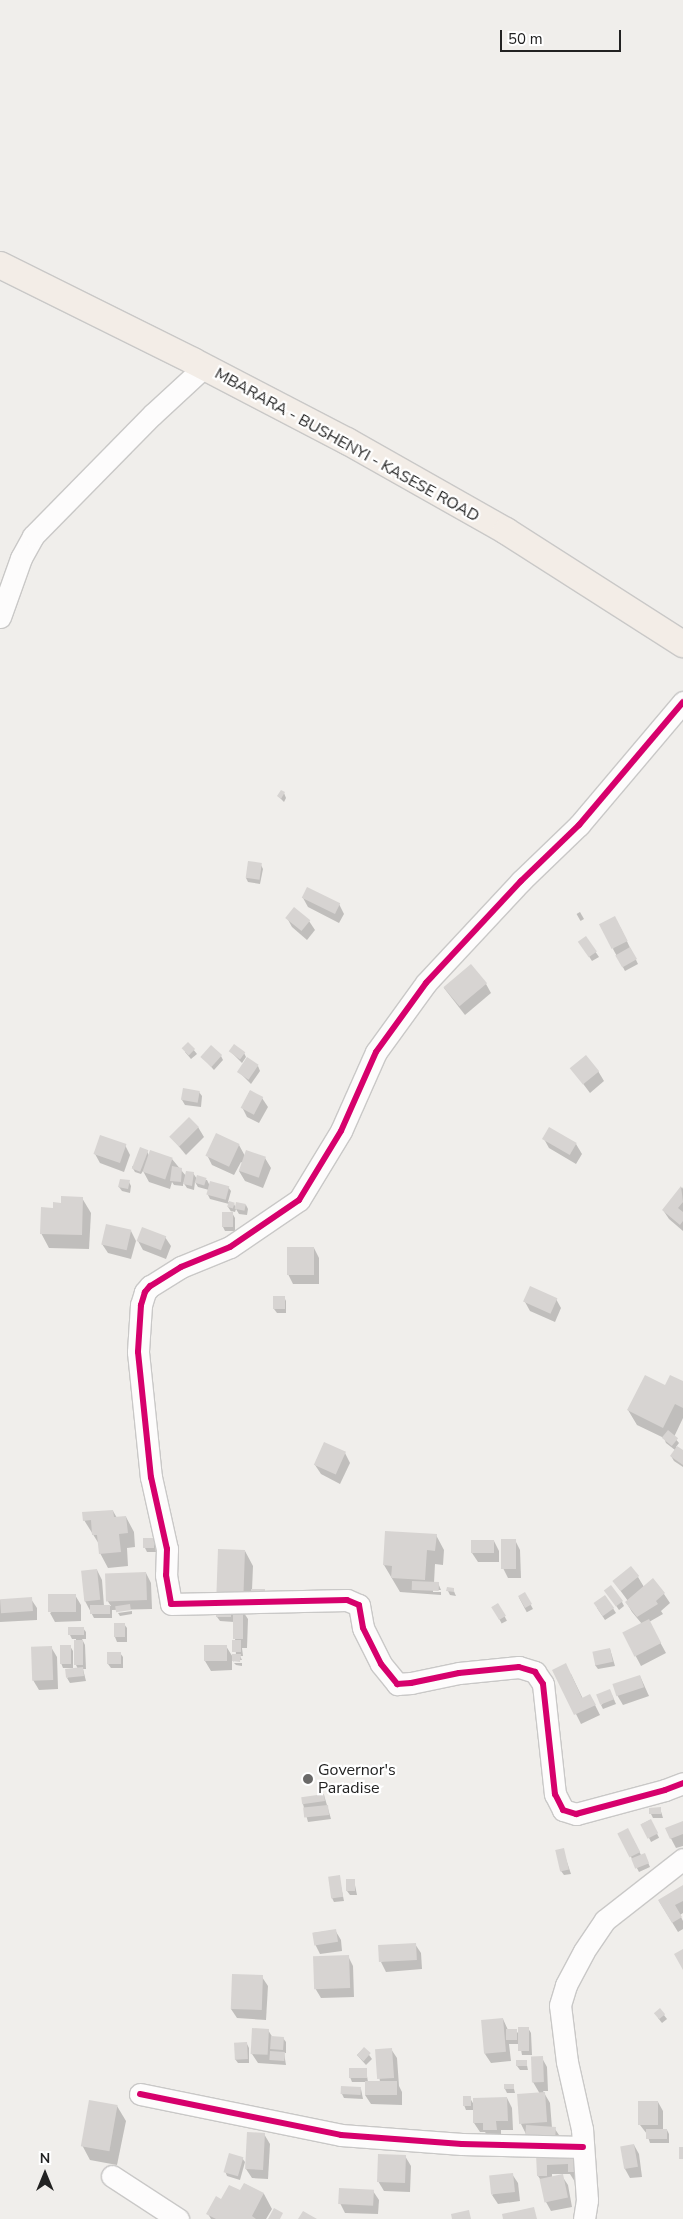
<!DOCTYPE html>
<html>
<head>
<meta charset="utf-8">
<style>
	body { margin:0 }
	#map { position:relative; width:683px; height:2219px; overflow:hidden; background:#f0eeeb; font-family:"Nunito Sans",sans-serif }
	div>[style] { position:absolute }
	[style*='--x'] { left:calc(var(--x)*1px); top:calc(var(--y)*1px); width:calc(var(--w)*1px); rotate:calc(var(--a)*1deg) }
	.shadow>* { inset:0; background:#0003; transform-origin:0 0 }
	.building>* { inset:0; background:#d7d4d2; transform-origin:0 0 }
	.roads { filter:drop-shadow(1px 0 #c9c8c7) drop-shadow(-1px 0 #c9c8c7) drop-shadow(0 1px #c9c8c7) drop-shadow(0 -1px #c9c8c7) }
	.minor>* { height:21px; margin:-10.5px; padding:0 10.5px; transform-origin:10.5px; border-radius:10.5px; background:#fdfcfc }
	.major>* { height:26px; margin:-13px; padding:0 13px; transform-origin:13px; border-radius:13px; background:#f3ede7 }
	.cycleway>* { height:6px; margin:-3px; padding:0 3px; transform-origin:3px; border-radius:3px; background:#d6006c }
	.dots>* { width:14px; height:14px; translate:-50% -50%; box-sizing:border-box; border:2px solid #fff; border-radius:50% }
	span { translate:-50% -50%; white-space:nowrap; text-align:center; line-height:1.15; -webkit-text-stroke:4.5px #fff; paint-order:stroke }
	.street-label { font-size:16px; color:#222 }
	.poi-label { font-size:16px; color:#222 }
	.left { translate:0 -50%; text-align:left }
	.north { position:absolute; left:20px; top:2149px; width:50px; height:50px; -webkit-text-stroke:4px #fff; paint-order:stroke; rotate:0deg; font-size:14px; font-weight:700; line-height:20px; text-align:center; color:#222 }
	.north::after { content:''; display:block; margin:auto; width:18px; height:22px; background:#222; clip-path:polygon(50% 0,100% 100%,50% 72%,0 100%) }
	.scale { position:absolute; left:500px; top:30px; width:121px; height:22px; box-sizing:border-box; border:2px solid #222; border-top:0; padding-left:6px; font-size:15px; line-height:18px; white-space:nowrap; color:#222; -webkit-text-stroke:4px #fff; paint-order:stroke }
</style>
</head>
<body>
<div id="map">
	<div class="shadow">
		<i style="clip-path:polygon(284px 793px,286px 798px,284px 802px,278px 796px)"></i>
		<i style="clip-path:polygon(261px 865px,263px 869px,260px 884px,248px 882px,246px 878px)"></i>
		<i style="clip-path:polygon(303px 898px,339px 904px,344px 914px,339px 923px,308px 907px)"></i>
		<i style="clip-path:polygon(294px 909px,309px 921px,315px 930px,307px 940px,292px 927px,287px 918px)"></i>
		<i style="left:580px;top:912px;width:8px;height:4px;rotate:60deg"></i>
		<i style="clip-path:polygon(620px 927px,638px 964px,625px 971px,613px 949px)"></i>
		<i style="clip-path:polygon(586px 938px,599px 957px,592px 961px,582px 946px)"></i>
		<i style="clip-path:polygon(486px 984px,491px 993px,465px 1015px,444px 988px)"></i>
		<i style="clip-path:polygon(188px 1043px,197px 1054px,191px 1059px,185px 1052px)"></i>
		<i style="clip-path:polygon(230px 1051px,244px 1053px,246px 1057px,242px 1063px)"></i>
		<i style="clip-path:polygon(221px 1056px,223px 1060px,214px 1070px,202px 1057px)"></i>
		<i style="clip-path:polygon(258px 1066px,260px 1071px,251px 1084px,239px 1072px)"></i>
		<i style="clip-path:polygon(572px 1069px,598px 1071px,604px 1081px,590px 1093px)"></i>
		<i style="clip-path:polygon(184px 1090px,199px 1092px,202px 1096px,201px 1107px,185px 1105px,182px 1100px)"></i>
		<i style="clip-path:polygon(250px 1091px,262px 1098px,268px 1107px,259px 1123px,247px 1117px,242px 1107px)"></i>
		<i style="clip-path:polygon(198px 1127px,204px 1137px,186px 1155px,171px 1137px)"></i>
		<i style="clip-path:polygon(544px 1139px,576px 1144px,582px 1154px,576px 1164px,549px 1148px)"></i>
		<i style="clip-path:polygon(125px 1145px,130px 1155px,124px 1172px,100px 1163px,95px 1154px)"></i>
		<i style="clip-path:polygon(239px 1145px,245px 1156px,265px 1158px,271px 1168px,263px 1188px,245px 1181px,239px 1171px,243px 1163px,241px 1162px,234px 1175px,212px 1165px,207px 1155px)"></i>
		<i style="clip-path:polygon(147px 1151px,149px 1156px,172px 1159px,186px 1176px,193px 1173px,197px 1179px,207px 1180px,210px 1186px,228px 1187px,231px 1191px,228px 1202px,234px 1204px,236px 1208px,246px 1205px,248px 1209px,247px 1215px,239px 1214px,236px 1209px,235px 1212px,231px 1211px,235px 1218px,235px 1231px,225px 1231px,223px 1227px,232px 1213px,228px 1207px,229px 1204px,210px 1199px,208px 1195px,209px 1190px,198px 1187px,195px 1182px,194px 1190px,187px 1188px,183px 1182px,183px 1186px,174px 1185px,172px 1182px,170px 1189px,149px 1182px,143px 1171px,141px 1174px,135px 1172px,132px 1167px)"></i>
		<i style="clip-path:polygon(129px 1182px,131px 1186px,130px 1193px,122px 1191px,119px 1187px)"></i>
		<i style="clip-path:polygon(682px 1187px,683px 1189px,683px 1231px,669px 1219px,663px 1210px)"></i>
		<i style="clip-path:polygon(82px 1198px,91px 1213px,89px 1249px,49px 1248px,41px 1233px,54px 1209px)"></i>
		<i style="clip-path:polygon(131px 1231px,136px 1241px,131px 1259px,108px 1253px,102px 1244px)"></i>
		<i style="clip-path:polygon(165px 1237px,171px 1246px,166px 1259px,143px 1250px,138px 1241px)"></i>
		<i style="clip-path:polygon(314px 1248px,319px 1258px,319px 1284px,293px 1284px,288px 1274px)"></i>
		<i style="clip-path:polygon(284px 1297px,286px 1301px,286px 1313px,277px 1313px,274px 1309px)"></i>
		<i style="clip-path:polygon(556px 1299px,561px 1308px,555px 1322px,530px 1311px,525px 1302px)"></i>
		<i style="clip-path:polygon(683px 1383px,683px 1418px,674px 1437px,679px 1443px,676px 1447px,683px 1452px,683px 1467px,674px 1461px,671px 1456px,675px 1450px,666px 1443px,664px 1438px,637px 1425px,628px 1410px,666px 1386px)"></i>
		<i style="clip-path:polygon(345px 1453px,350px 1463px,340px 1484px,321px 1474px,315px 1465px)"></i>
		<i style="clip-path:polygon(113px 1511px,117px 1518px,126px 1517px,134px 1532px,135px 1547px,127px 1548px,128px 1566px,108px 1568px,100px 1553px,99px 1544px,84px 1520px)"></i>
		<i style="clip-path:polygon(436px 1535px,444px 1550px,443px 1565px,435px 1564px,434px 1583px,438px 1583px,441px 1590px,433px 1590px,433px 1592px,441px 1592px,441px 1595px,400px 1592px,384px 1565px)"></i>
		<i style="clip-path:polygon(154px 1539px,156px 1552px,147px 1552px,145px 1548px)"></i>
		<i style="clip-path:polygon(515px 1540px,520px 1550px,521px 1578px,508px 1578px,503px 1568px)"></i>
		<i style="clip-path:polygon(494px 1541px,499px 1551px,499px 1562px,478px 1562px,472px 1553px)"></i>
		<i style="clip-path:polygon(245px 1551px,253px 1566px,252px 1590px,242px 1610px,248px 1619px,247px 1648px,242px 1648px,243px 1656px,240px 1656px,242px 1660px,234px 1660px,234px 1662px,232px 1658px,232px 1670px,211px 1671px,205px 1661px,226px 1646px,234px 1659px,236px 1655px,234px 1622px,220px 1621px,217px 1617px,227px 1607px,218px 1592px)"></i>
		<i style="clip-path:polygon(97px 1570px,102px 1580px,104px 1606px,111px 1606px,107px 1600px,146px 1573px,151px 1583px,152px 1609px,112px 1610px,112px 1618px,94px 1618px,85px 1601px)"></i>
		<i style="clip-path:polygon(638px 1577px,644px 1587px,664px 1594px,670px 1603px,661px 1611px,663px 1614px,649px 1622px,666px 1653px,641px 1666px,624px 1634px,642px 1624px,632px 1612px,626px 1602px,628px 1601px,614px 1582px)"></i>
		<i style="clip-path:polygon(453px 1589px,456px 1596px,450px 1595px,448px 1591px)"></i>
		<i style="left:525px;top:1594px;width:17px;height:7px;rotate:62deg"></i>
		<i style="clip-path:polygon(608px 1594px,622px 1602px,624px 1606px,619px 1610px)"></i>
		<i style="clip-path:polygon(75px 1595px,81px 1605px,81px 1621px,55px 1622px,50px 1613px)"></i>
		<i style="clip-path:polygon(605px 1596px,616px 1613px,605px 1620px,597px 1608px)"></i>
		<i style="clip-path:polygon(31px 1599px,37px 1608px,37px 1620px,0 1622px,0 1600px)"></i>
		<i style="left:498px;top:1604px;width:19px;height:6px;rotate:62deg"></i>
		<i style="clip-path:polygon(132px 1611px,132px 1614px,120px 1616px,118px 1613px)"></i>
		<i style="clip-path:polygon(115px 1624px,124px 1624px,127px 1628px,127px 1642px,117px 1642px,115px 1637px)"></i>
		<i style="clip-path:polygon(70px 1628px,83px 1628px,86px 1632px,86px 1639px,82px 1639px,85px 1645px,86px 1669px,83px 1669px,86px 1681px,70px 1683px,67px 1678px,78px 1669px,76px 1665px,76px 1639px,72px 1639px,70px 1635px)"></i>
		<i style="clip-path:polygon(70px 1646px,73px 1651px,73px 1668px,63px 1668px,61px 1663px)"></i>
		<i style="clip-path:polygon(51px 1647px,57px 1657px,58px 1689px,39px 1690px,33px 1680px)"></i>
		<i style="clip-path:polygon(610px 1649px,615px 1666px,598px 1669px,595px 1665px)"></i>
		<i style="clip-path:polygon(120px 1653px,123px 1657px,123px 1668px,111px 1668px,108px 1664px)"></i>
		<i style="clip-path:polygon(234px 1663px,242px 1663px,242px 1666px,236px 1665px)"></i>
		<i style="clip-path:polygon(554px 1670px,571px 1674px,583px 1699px,595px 1705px,600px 1715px,581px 1724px)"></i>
		<i style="clip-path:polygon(640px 1676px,649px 1696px,623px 1705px,617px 1695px)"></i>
		<i style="clip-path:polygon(612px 1695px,616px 1704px,603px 1709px,601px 1705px)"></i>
		<i style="clip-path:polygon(324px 1795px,331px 1819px,308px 1822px,303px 1804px)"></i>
		<i style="clip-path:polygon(660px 1808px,663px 1818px,653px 1818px,651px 1814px)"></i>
		<i style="left:650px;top:1820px;width:20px;height:9px;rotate:63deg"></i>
		<i style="clip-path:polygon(683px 1822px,683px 1846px,676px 1848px,666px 1829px)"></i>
		<i style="clip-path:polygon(619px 1834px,633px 1839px,641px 1855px,646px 1858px,650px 1867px,639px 1872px)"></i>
		<i style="clip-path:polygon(563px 1850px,571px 1874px,564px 1875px,561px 1871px)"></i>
		<i style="clip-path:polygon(339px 1877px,344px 1901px,334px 1902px,332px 1898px)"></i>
		<i style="clip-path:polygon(354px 1880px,357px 1895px,350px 1895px,347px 1891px)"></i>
		<i style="clip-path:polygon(683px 1886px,683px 1913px,680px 1915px,683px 1921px,683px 1929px,678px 1932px,659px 1901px)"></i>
		<i style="clip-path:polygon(335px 1930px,341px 1940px,342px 1951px,320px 1954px,315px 1944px,313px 1933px)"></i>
		<i style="clip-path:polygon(415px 1944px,421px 1953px,422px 1969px,386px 1972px,381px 1962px)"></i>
		<i style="clip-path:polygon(348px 1956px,353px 1966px,354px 1997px,321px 1998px,315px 1988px)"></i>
		<i style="clip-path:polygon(262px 1977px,268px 1986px,266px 2020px,237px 2018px,231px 2009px)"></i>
		<i style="clip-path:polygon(660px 2010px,667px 2019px,662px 2023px,658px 2018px)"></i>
		<i style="clip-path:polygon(503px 2019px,508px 2030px,516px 2030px,519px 2035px,528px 2028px,531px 2033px,532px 2055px,522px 2055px,520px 2044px,509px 2044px,511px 2061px,491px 2063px,485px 2054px)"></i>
		<i style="clip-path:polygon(268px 2030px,273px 2038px,283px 2038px,286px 2042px,286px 2053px,284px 2053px,286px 2065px,258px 2063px,252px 2054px)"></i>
		<i style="clip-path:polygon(247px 2044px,249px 2048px,249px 2063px,238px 2063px,235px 2059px)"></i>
		<i style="clip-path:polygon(364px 2048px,372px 2059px,366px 2065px,357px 2055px)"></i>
		<i style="clip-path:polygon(391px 2049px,397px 2058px,399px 2086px,402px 2092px,402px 2105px,371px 2104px,365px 2095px,366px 2082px,352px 2082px,350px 2077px,366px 2070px,368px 2082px,380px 2082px,376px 2050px)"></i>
		<i style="clip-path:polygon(542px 2058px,547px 2067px,548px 2091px,543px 2091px,550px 2103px,552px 2128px,555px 2129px,561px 2138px,526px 2134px,521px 2124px,540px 2094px,533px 2082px)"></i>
		<i style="clip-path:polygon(526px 2061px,528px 2070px,520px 2070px,517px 2066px)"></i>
		<i style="clip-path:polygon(513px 2085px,515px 2093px,507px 2093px,505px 2089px)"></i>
		<i style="clip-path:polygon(361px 2089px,363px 2099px,344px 2098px,342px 2094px)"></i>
		<i style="clip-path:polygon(470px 2098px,474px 2105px,507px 2098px,512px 2108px,513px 2130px,501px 2130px,501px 2139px,490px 2139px,485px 2132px,480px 2132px,474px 2123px,474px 2110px,466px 2110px,464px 2105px)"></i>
		<i style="clip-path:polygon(658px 2102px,663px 2111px,663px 2130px,667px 2130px,669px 2134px,669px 2143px,650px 2143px,647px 2134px,640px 2125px)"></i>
		<i style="clip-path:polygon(117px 2106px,126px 2121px,117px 2165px,90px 2160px,82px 2145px)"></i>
		<i style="clip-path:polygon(264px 2134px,270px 2144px,268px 2179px,252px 2178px,246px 2169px)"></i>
		<i style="clip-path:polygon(634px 2145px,639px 2154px,642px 2177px,630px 2178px,625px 2169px)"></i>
		<i style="clip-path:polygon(576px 2154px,582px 2181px,575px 2182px,570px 2174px,552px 2174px,552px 2178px,562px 2176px,568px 2185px,572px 2207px,551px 2211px,546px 2202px,542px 2182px,538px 2176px,537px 2155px)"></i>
		<i style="clip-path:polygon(405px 2156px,411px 2166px,410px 2192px,384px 2191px,378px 2181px)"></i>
		<i style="clip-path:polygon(242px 2158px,245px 2162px,240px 2180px,227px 2176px,225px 2171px)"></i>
		<i style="clip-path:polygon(512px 2174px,518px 2183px,520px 2201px,498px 2204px,492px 2195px)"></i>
		<i style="clip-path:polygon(245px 2184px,264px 2194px,272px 2209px,266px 2219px,211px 2219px,208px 2214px,221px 2201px,240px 2192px)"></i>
		<i style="clip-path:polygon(373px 2191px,379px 2200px,378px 2214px,345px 2213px,340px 2203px)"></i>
	</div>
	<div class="building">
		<i style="clip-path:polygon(281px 790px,285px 792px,281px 799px,277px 796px)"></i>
		<i style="left:248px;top:861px;width:14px;height:17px;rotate:8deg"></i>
		<i style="left:307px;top:887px;width:37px;height:12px;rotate:26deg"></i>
		<i style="left:294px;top:907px;width:21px;height:14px;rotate:39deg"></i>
		<i style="left:615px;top:916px;width:28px;height:18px;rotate:63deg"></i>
		<i style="left:586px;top:936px;width:19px;height:10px;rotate:55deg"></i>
		<i style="left:630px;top:947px;width:14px;height:17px;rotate:60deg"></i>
		<i style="left:471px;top:964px;width:25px;height:36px;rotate:50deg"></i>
		<i style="left:188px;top:1042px;width:10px;height:9px;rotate:45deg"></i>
		<i style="left:234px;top:1044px;width:14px;height:9px;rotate:36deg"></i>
		<i style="left:211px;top:1045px;width:15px;height:16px;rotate:42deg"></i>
		<i style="left:586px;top:1055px;width:21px;height:21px;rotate:51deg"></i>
		<i style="left:247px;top:1057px;width:14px;height:18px;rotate:34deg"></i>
		<i style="left:183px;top:1088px;width:17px;height:12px;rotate:10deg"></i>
		<i style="left:250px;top:1090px;width:15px;height:20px;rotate:28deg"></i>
		<i style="left:189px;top:1117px;width:14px;height:28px;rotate:45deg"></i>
		<i style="left:549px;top:1127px;width:32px;height:14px;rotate:30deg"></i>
		<i style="left:216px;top:1133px;width:26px;height:25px;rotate:25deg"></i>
		<i style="left:100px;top:1135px;width:28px;height:20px;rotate:19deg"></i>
		<i style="left:140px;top:1147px;width:9px;height:23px;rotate:21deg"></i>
		<i style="left:150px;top:1150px;width:24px;height:23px;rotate:19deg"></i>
		<i style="left:246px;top:1150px;width:21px;height:22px;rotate:19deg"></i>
		<i style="clip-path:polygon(172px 1166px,182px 1168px,181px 1182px,170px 1181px)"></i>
		<i style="clip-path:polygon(186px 1171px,194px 1172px,192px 1186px,183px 1184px)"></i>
		<i style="left:197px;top:1175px;width:10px;height:8px;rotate:17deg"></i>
		<i style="clip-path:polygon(120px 1179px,130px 1180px,128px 1189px,118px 1187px)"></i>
		<i style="left:210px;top:1181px;width:20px;height:14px;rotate:15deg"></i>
		<i style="clip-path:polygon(681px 1186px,683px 1202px,678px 1208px,683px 1212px,683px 1221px,680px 1225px,662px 1210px)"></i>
		<i style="clip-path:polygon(61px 1196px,83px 1197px,82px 1235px,40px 1234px,41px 1207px,53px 1208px,53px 1202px,61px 1203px)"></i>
		<i style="left:229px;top:1201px;width:6px;height:6px;rotate:18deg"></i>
		<i style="left:236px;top:1202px;width:10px;height:7px;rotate:11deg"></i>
		<i style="left:222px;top:1212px;width:11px;height:15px"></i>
		<i style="left:106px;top:1224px;width:26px;height:21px;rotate:13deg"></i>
		<i style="left:142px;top:1227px;width:26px;height:15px;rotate:21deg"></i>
		<i style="left:287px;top:1247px;width:27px;height:28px"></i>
		<i style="left:530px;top:1286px;width:30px;height:17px;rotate:24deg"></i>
		<i style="left:273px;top:1296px;width:12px;height:13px"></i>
		<i style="clip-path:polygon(645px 1375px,665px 1385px,670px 1375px,683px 1381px,683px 1408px,675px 1404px,663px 1428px,627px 1410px)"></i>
		<i style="left:668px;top:1430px;width:13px;height:10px;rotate:39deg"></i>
		<i style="left:324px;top:1442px;width:24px;height:25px;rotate:24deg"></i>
		<i style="clip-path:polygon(677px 1446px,683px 1450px,683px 1465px,670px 1456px)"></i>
		<i style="clip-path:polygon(113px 1510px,114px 1517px,126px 1516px,128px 1533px,119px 1534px,121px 1552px,99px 1554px,97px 1535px,92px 1535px,91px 1520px,83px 1521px,82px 1512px)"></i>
		<i style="clip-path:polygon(385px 1531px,437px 1534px,435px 1551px,427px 1550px,425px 1580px,391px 1578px,392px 1566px,383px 1565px)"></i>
		<i style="left:143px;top:1538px;width:11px;height:10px"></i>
		<i style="left:501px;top:1539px;width:15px;height:30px"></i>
		<i style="left:471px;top:1540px;width:23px;height:13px"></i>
		<i style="left:218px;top:1549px;width:27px;height:43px;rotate:2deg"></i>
		<i style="left:631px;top:1566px;width:13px;height:24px;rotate:51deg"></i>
		<i style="left:97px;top:1569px;width:31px;height:16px;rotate:84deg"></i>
		<i style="left:146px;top:1572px;width:28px;height:41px;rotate:88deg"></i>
		<i style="clip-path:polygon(653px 1578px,665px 1593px,656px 1601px,658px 1604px,637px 1617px,625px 1602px)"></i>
		<i style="left:412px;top:1581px;width:27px;height:9px;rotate:2deg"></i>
		<i style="left:611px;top:1585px;width:20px;height:9px;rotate:53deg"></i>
		<i style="clip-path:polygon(447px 1587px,454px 1588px,454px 1592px,446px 1591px)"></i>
		<i style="left:251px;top:1589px;width:14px;height:9px"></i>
		<i style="left:525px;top:1592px;width:14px;height:8px;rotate:60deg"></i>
		<i style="left:76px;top:1594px;width:18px;height:28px;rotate:90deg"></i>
		<i style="left:605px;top:1595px;width:16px;height:14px;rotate:55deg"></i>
		<i style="left:32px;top:1597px;width:14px;height:32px;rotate:86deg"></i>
		<i style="left:498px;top:1603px;width:15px;height:8px;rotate:58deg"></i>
		<i style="left:130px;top:1604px;width:6px;height:15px;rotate:81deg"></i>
		<i style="left:90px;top:1605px;width:20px;height:9px"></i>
		<i style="left:216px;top:1606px;width:15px;height:11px"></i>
		<i style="left:233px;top:1608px;width:10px;height:31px"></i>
		<i style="left:649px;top:1619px;width:27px;height:30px;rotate:63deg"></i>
		<i style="left:114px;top:1623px;width:11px;height:14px"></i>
		<i style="left:68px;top:1627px;width:16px;height:8px"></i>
		<i style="left:74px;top:1640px;width:9px;height:25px"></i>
		<i style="left:232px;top:1640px;width:9px;height:12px"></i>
		<i style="left:60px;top:1645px;width:11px;height:19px"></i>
		<i style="left:227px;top:1645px;width:16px;height:23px;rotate:90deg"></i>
		<i style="left:52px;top:1646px;width:34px;height:21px;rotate:88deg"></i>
		<i style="left:610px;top:1648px;width:14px;height:18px;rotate:78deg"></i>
		<i style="left:107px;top:1652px;width:14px;height:12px"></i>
		<i style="clip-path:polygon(232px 1654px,241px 1654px,240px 1662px,232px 1661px)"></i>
		<i style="clip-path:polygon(566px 1663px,582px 1698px,590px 1694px,596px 1705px,574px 1715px,552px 1670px)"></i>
		<i style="left:83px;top:1667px;width:9px;height:18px;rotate:84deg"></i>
		<i style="left:640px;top:1675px;width:13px;height:29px;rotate:72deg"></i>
		<i style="left:610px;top:1689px;width:11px;height:15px;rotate:68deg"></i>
		<i style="left:324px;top:1794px;width:7px;height:23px;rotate:82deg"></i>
		<i style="left:328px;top:1805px;width:10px;height:25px;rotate:84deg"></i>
		<i style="clip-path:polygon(661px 1807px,661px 1814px,649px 1814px,649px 1808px)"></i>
		<i style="left:651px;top:1819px;width:16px;height:12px;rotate:63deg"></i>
		<i style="clip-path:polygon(683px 1821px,683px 1834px,670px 1839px,665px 1828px)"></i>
		<i style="left:628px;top:1828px;width:27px;height:12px;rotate:63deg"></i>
		<i style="left:564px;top:1848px;width:22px;height:9px;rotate:77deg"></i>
		<i style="left:645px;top:1853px;width:11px;height:15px;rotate:68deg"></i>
		<i style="left:340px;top:1875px;width:22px;height:12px;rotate:82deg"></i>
		<i style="left:346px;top:1879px;width:9px;height:12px"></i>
		<i style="clip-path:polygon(683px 1885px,683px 1901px,675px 1905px,682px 1917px,672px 1923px,658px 1900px)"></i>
		<i style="left:336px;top:1929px;width:13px;height:24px;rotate:81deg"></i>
		<i style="left:416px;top:1943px;width:17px;height:38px;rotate:87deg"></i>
		<i style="clip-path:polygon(683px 1949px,683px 1970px,674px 1954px)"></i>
		<i style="left:349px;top:1955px;width:33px;height:36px;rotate:88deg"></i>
		<i style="left:232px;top:1974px;width:31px;height:35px;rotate:2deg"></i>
		<i style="left:660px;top:2008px;width:8px;height:8px;rotate:50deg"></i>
		<i style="left:503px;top:2018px;width:34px;height:22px;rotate:85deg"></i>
		<i style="left:518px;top:2027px;width:11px;height:24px"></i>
		<i style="left:252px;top:2028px;width:17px;height:26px;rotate:3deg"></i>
		<i style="left:506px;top:2029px;width:11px;height:11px"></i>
		<i style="left:271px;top:2036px;width:13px;height:13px;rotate:4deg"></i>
		<i style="left:247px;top:2042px;width:17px;height:13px;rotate:87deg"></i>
		<i style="left:364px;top:2047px;width:9px;height:11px;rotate:41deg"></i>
		<i style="left:392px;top:2048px;width:30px;height:17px;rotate:86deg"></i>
		<i style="left:270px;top:2051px;width:15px;height:9px;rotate:4deg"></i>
		<i style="left:543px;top:2056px;width:26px;height:12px;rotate:88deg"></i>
		<i style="left:516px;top:2060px;width:11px;height:6px"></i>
		<i style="left:349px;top:2068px;width:18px;height:10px"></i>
		<i style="left:365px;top:2081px;width:32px;height:14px"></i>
		<i style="left:504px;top:2084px;width:10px;height:5px"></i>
		<i style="left:341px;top:2086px;width:20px;height:8px;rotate:3deg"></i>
		<i style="left:545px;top:2092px;width:30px;height:28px;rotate:86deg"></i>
		<i style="left:463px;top:2096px;width:8px;height:10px"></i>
		<i style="clip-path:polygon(507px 2097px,508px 2121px,496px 2121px,497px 2130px,483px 2130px,483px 2123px,473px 2123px,473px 2098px)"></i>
		<i style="left:89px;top:2100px;width:29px;height:47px;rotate:10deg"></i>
		<i style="left:638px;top:2101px;width:20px;height:24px"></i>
		<i style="left:526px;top:2125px;width:30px;height:12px;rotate:4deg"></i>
		<i style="left:646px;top:2129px;width:21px;height:10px"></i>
		<i style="left:247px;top:2132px;width:18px;height:37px;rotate:3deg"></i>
		<i style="left:634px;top:2144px;width:23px;height:14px;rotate:80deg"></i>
		<i style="left:679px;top:2147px;width:4px;height:12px"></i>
		<i style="left:229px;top:2153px;width:15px;height:20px;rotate:16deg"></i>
		<i style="clip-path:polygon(577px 2153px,577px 2172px,568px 2172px,568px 2164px,547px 2165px,547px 2176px,537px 2176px,536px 2154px)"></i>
		<i style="left:378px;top:2154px;width:28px;height:28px;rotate:2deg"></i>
		<i style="left:513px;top:2173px;width:19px;height:24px;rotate:84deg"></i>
		<i style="left:563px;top:2174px;width:24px;height:24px;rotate:78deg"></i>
		<i style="clip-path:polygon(244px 2183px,264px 2193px,252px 2216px,256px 2219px,216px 2219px,206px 2214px,216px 2196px,221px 2199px,229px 2185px,240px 2190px)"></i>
		<i style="left:339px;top:2188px;width:35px;height:16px;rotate:3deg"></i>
		<i style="clip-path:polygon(534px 2207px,537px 2219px,503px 2219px,502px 2214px)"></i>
		<i style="clip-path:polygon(274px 2208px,283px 2213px,280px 2219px,268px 2219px)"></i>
		<i style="clip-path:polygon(469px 2210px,471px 2219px,452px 2219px,451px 2214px)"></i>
		<i style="clip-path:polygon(303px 2211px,317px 2219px,298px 2219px)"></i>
	</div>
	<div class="roads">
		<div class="minor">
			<i style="--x:0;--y:617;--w:63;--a:-70.4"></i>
			<i style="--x:21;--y:558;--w:25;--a:-61"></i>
			<i style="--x:33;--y:536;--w:170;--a:-45.5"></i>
			<i style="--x:152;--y:415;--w:71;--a:-42.7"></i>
			<i style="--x:683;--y:702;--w:161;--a:130.2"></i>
			<i style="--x:579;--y:825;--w:81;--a:136"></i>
			<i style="--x:521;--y:881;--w:139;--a:133"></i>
			<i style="--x:426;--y:983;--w:85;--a:125.9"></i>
			<i style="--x:376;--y:1052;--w:86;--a:113.9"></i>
			<i style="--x:341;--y:1131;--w:81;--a:121.3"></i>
			<i style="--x:299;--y:1200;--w:83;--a:145.7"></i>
			<i style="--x:230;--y:1247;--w:53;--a:157.8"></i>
			<i style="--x:181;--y:1267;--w:36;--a:148"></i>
			<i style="--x:150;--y:1286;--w:8;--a:130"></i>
			<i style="--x:145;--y:1292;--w:14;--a:107"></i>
			<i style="--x:141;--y:1305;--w:47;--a:93.7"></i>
			<i style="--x:138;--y:1352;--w:126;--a:84.1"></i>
			<i style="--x:151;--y:1477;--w:74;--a:77.5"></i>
			<i style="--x:167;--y:1549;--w:26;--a:92"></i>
			<i style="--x:166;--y:1575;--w:29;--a:80"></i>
			<i style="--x:171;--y:1604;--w:176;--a:-1.3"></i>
			<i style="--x:347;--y:1600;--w:13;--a:23"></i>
			<i style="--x:359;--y:1605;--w:23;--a:80"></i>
			<i style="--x:363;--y:1628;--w:40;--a:63.4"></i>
			<i style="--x:381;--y:1664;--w:26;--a:51"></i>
			<i style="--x:397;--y:1684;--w:14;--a:-4"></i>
			<i style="--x:411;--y:1683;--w:49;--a:-11.8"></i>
			<i style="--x:459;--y:1673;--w:60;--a:-5.7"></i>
			<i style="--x:519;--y:1667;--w:17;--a:17"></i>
			<i style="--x:535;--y:1672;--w:14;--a:56"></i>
			<i style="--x:543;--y:1684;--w:111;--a:83.8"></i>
			<i style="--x:555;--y:1794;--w:18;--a:63"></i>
			<i style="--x:563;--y:1810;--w:14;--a:17"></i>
			<i style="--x:576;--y:1814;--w:92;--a:-15.1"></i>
			<i style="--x:665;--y:1790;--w:19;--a:-21"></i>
			<i style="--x:140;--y:2094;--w:205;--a:11.5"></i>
			<i style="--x:341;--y:2135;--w:121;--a:4.3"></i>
			<i style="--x:462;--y:2144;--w:121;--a:1.4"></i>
			<i style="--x:112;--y:2176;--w:79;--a:33.1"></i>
			<i style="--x:584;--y:2219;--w:19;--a:-81"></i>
			<i style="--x:587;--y:2200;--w:71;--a:-94"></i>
			<i style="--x:582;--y:2129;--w:69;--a:-102.6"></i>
			<i style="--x:567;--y:2062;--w:57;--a:-97"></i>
			<i style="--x:560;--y:2005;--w:21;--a:-73"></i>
			<i style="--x:566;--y:1985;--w:38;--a:-62"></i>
			<i style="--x:584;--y:1951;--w:37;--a:-56"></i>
			<i style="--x:605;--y:1920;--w:99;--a:-38"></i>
		</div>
		<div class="major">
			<i style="--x:0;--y:265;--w:216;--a:26.4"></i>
			<i style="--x:193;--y:361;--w:174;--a:27.5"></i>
			<i style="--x:347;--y:441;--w:183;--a:29.5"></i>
			<i style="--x:506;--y:531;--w:210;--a:32.6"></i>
		</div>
	</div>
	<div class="cycleway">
		<i style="--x:683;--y:702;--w:161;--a:130.2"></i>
		<i style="--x:579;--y:825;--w:81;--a:136"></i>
		<i style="--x:521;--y:881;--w:139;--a:133"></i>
		<i style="--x:426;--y:983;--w:85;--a:125.9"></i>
		<i style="--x:376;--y:1052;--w:86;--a:113.9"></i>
		<i style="--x:341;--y:1131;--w:81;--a:121.3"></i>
		<i style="--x:299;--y:1200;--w:83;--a:145.7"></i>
		<i style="--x:230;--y:1247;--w:53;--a:157.8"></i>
		<i style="--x:181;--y:1267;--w:36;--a:148"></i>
		<i style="--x:150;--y:1286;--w:8;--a:130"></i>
		<i style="--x:145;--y:1292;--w:14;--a:107"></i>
		<i style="--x:141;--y:1305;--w:47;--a:93.7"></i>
		<i style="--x:138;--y:1352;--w:126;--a:84.1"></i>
		<i style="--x:151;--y:1477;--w:74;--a:77.5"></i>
		<i style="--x:167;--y:1549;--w:26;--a:92"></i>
		<i style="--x:166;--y:1575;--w:29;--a:80"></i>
		<i style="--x:171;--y:1604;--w:176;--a:-1.3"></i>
		<i style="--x:347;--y:1600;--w:13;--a:23"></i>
		<i style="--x:359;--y:1605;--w:23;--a:80"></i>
		<i style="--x:363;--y:1628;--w:40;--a:63.4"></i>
		<i style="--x:381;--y:1664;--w:26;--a:51"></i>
		<i style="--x:397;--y:1684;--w:14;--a:-4"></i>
		<i style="--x:411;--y:1683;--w:49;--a:-11.8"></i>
		<i style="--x:459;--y:1673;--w:60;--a:-5.7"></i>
		<i style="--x:519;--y:1667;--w:17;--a:17"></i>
		<i style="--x:535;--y:1672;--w:14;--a:56"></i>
		<i style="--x:543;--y:1684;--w:111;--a:83.8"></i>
		<i style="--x:555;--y:1794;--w:18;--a:63"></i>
		<i style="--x:563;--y:1810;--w:14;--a:17"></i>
		<i style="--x:576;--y:1814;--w:92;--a:-15.1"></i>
		<i style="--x:665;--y:1790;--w:19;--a:-21"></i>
		<i style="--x:140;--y:2094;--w:205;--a:11.5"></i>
		<i style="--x:341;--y:2135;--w:121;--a:4.3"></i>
		<i style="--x:462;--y:2144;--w:121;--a:1.4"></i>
	</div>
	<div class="dots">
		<i style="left:308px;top:1779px;background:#6a6968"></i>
	</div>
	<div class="street-label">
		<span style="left:347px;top:445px;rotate:29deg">MBARARA - BUSHENYI - KASESE ROAD</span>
	</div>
	<div class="poi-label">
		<span class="left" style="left:318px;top:1779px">Governor's<br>Paradise</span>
	</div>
	<div class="north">N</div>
	<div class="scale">50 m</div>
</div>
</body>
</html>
